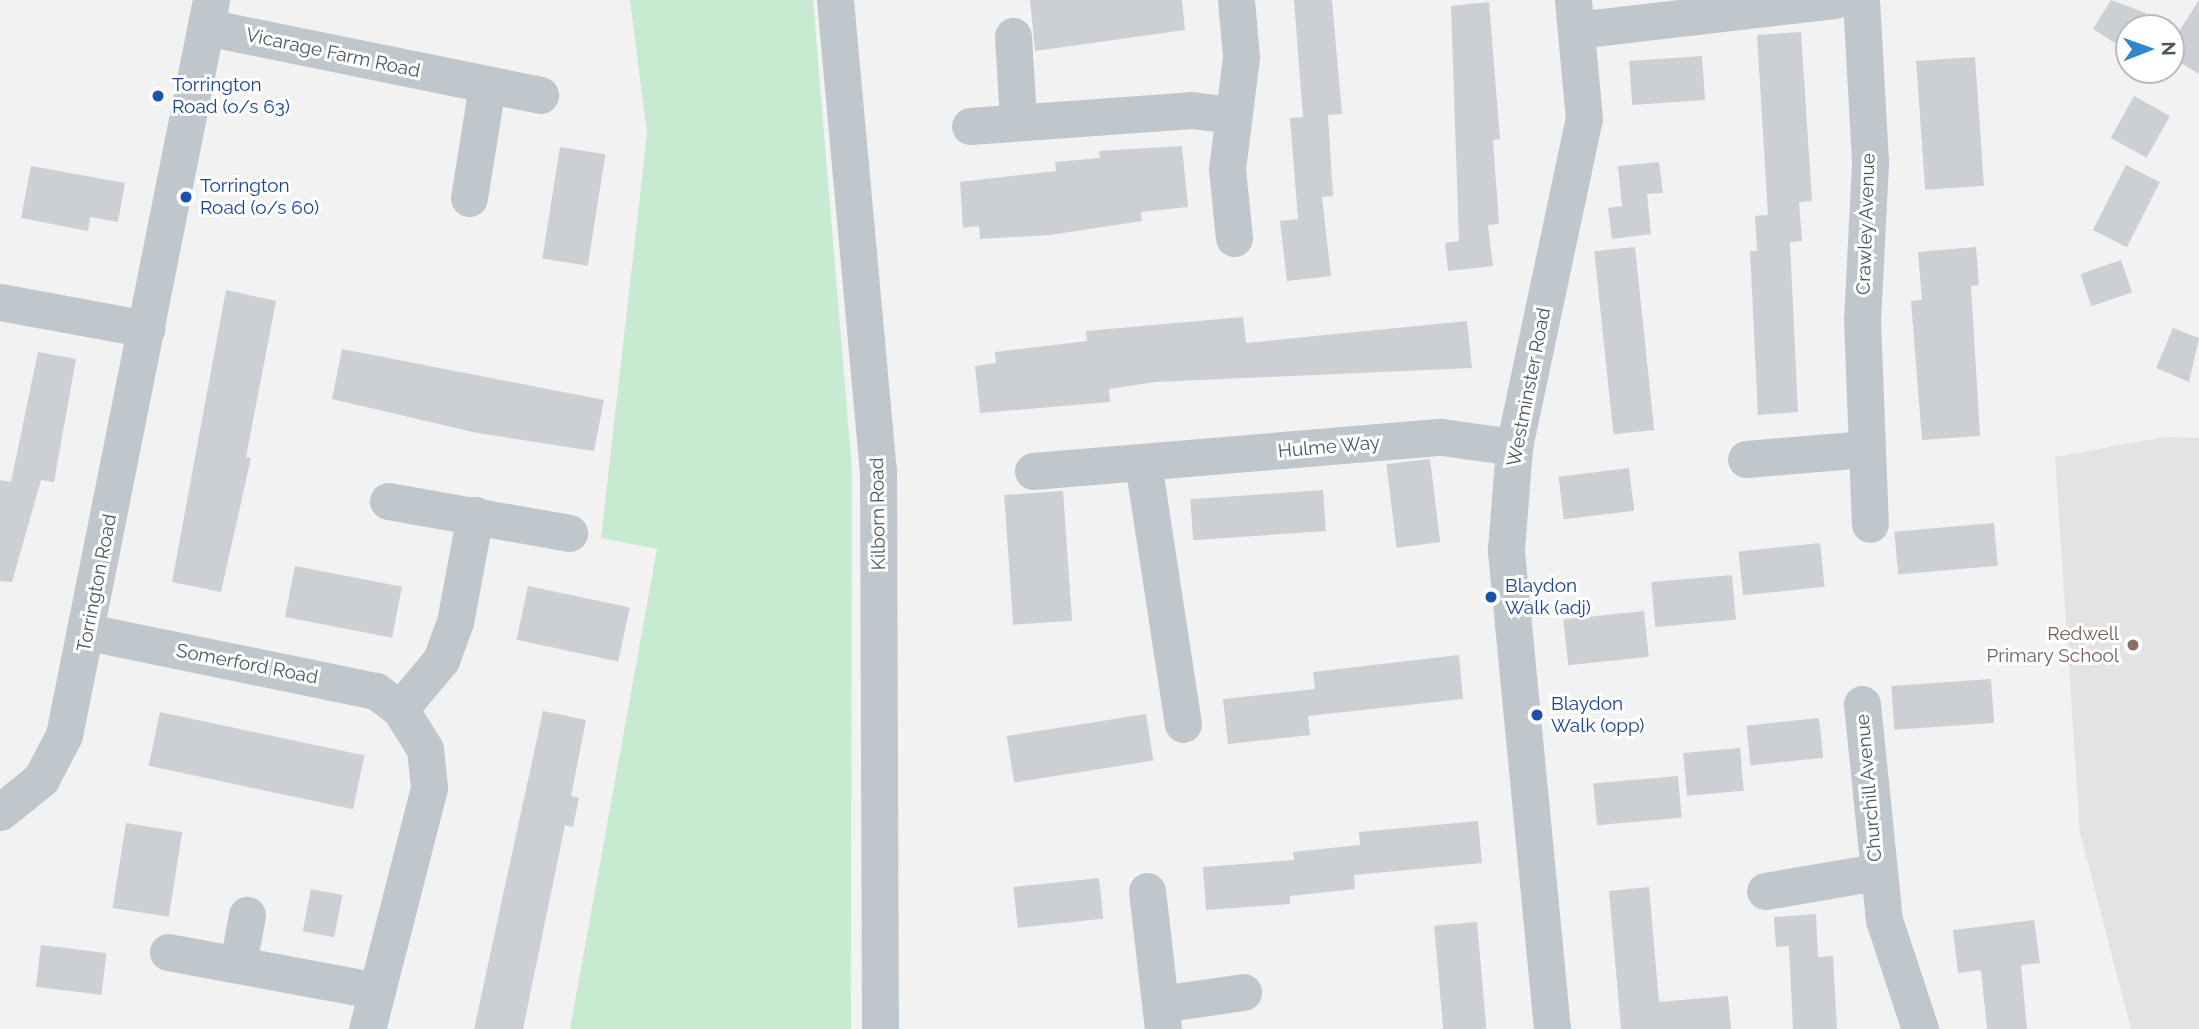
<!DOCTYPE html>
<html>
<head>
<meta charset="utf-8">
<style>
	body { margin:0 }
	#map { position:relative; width:2199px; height:1029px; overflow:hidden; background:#f3f2f2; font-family:Raleway,sans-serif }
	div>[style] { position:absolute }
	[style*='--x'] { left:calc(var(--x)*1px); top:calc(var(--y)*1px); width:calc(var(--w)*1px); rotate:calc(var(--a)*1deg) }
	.education>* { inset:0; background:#e4e3e3 }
	.green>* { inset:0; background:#c6ebd1 }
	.building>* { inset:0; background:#cccfd3; transform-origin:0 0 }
	.minor>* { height:37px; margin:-18.5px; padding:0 18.5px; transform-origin:18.5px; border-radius:18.5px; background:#bfc7cc }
	.dots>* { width:19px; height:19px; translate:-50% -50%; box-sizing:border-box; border:4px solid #fff; border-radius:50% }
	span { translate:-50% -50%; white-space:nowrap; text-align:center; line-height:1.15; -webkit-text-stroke:6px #fff; paint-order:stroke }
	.street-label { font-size:19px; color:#4b565d }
	.transit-label { font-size:19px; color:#164399 }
	.left { translate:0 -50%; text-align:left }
	.education-label { font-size:19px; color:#785e54 }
	.right { translate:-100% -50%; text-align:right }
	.north { position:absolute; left:2115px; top:14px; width:70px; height:70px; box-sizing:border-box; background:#fff; border:2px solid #b7bbbe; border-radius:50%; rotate:89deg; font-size:19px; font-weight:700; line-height:28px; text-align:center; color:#4b565d }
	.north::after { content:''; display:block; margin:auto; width:24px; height:32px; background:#2f87d0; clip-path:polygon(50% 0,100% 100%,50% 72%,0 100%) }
</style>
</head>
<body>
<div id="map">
	<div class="education">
		<i style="clip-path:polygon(2164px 437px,2199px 438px,2199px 1029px,2131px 1029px,2080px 833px,2055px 457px)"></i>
	</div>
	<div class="green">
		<i style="clip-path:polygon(630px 0,813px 0,852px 471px,851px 1029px,570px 1029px,657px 549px,601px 538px,647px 134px)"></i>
	</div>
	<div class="building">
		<i style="clip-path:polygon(1030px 0,1182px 0,1185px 30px,1035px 51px)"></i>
		<i style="clip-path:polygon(1294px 0,1332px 0,1342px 114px,1328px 115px,1333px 196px,1322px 197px,1331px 276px,1287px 281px,1280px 221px,1298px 219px,1290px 118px,1303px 117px)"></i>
		<i style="clip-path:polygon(2111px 0,2146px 13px,2137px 28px,2129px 28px,2124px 49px,2093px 29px)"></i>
		<i style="clip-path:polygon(2199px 0,2199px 74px,2171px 57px,2171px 44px)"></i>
		<i style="clip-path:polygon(1489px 2px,1500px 139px,1493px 140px,1499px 224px,1488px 225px,1493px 266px,1448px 271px,1445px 243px,1459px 241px,1451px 6px)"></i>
		<i style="clip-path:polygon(1801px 32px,1812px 201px,1799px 202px,1802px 241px,1790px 242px,1798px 412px,1758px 415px,1750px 251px,1757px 251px,1755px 216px,1768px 215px,1757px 35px)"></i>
		<i style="left:1702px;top:56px;width:44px;height:73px;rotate:86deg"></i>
		<i style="left:1975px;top:57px;width:129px;height:59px;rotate:86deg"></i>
		<i style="left:2134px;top:96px;width:41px;height:48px;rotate:29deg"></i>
		<i style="clip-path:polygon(1182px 146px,1188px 207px,1141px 212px,1142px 221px,1050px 235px,980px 239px,979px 226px,963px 228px,960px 182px,1056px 171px,1055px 162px,1100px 158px,1099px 151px)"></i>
		<i style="left:560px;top:147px;width:46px;height:113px;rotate:9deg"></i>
		<i style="clip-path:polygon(1659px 162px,1663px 193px,1647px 194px,1651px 234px,1612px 239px,1608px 208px,1622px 206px,1618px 166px)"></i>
		<i style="left:2126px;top:165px;width:38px;height:73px;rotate:27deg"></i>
		<i style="clip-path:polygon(31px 166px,125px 183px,118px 222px,90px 217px,88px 231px,21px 218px)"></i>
		<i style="left:1635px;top:247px;width:184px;height:41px;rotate:84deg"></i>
		<i style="clip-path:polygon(1976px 247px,1979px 285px,1971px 286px,1980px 436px,1922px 440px,1911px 301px,1922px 300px,1918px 252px)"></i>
		<i style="left:2121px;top:260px;width:34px;height:43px;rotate:71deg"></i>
		<i style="clip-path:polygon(226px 290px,276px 301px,246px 457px,251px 458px,221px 592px,172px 582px)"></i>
		<i style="clip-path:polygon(1243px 317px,1246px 343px,1467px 321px,1472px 368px,1156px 382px,1109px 389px,1110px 402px,980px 413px,975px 366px,996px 363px,995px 352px,1087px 341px,1086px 331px)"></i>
		<i style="clip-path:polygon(2173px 328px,2199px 338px,2189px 382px,2156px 368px)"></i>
		<i style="clip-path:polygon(342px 349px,604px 400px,594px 451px,477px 433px,332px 399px)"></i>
		<i style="clip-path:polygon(38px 352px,76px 359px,54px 482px,41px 480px,12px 582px,0 581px,0 480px,11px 482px)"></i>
		<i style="left:1430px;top:459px;width:84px;height:44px;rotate:83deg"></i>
		<i style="left:1629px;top:468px;width:43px;height:71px;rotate:83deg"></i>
		<i style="left:1323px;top:490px;width:41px;height:133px;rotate:86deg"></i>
		<i style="left:1063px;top:491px;width:130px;height:59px;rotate:86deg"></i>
		<i style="left:1994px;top:523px;width:43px;height:100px;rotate:85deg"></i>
		<i style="left:1820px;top:543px;width:44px;height:82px;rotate:84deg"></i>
		<i style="left:295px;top:566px;width:109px;height:52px;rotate:11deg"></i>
		<i style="left:1732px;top:575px;width:45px;height:81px;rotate:85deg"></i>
		<i style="left:528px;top:586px;width:104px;height:55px;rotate:12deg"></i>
		<i style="left:1644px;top:611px;width:46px;height:81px;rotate:84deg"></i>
		<i style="clip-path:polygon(1459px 655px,1463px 699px,1308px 716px,1310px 735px,1228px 744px,1223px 699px,1315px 689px,1313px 672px)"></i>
		<i style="left:1991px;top:679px;width:44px;height:100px;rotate:86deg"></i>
		<i style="clip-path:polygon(543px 711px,586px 720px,571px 796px,579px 798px,573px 827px,565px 825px,523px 1029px,474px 1029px)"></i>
		<i style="left:160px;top:712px;width:209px;height:55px;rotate:12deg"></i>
		<i style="left:1146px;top:714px;width:47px;height:141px;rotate:81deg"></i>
		<i style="left:1819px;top:718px;width:40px;height:73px;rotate:84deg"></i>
		<i style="left:1740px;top:748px;width:43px;height:57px;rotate:85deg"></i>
		<i style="left:1678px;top:776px;width:42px;height:85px;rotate:85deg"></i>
		<i style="clip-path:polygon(1478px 821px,1482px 863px,1354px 875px,1355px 889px,1290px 896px,1290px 904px,1206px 910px,1203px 867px,1294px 860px,1293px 852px,1360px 845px,1359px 832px)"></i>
		<i style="left:126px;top:823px;width:57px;height:86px;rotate:9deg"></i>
		<i style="left:1099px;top:878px;width:41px;height:86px;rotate:84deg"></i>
		<i style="clip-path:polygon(1649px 887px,1659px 1002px,1728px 996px,1731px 1029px,1621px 1029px,1609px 891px)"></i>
		<i style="left:311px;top:889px;width:32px;height:43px;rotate:11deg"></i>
		<i style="clip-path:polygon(1816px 914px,1818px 957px,1833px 956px,1837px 1029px,1793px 1029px,1789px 946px,1776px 947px,1774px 917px)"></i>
		<i style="clip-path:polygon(2034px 920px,2040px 963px,2021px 965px,2027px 1029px,1987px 1029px,1981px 970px,1958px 973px,1953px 930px)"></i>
		<i style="left:1477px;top:922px;width:107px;height:43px;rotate:85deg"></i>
		<i style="left:41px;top:945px;width:66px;height:42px;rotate:7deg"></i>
	</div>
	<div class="minor">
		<i style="--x:835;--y:0;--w:471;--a:84.8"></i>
		<i style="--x:878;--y:469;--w:560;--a:89.8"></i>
		<i style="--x:1861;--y:0;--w:163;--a:86.8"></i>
		<i style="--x:1870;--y:163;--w:156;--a:92.9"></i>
		<i style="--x:1862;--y:319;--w:205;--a:87.8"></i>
		<i style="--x:206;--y:27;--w:341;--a:11.5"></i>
		<i style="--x:1576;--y:30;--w:260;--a:-6.6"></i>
		<i style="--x:1013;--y:36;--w:85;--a:86.6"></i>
		<i style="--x:970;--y:126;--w:222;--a:-4.1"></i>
		<i style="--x:1191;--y:110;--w:41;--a:7"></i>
		<i style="--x:469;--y:198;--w:114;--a:-80.9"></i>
		<i style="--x:1234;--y:238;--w:69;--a:-95.8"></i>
		<i style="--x:1227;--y:169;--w:113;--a:-82.9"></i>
		<i style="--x:1241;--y:57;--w:57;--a:-95"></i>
		<i style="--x:0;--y:302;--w:149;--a:10.4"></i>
		<i style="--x:1746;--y:459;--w:120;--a:-4.8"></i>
		<i style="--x:1143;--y:463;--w:264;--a:81.3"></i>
		<i style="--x:1033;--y:471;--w:409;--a:-4.8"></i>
		<i style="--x:1441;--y:437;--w:74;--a:7.8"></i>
		<i style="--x:388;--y:501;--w:184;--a:10"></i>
		<i style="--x:88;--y:632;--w:294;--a:11.6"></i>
		<i style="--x:376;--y:691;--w:30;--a:37"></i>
		<i style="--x:400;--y:709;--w:47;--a:58"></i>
		<i style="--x:425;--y:749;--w:39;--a:84"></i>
		<i style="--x:429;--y:788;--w:249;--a:104.4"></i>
		<i style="--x:1862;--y:704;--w:217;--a:84.2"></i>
		<i style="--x:1884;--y:920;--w:115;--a:71.7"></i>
		<i style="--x:400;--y:709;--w:64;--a:-50.1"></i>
		<i style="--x:441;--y:660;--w:40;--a:-69.8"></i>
		<i style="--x:455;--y:622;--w:109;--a:-79.4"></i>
		<i style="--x:0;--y:812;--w:53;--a:-38.8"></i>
		<i style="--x:41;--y:779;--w:50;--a:-62.4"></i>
		<i style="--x:64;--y:735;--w:750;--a:-78.69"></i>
		<i style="--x:1147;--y:891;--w:139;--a:83.4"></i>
		<i style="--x:1765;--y:891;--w:113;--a:-9.7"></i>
		<i style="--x:168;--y:952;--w:209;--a:10.5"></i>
		<i style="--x:238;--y:964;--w:50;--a:-79.6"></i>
		<i style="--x:1160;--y:1004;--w:84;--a:-8.2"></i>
		<i style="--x:1552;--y:1029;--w:482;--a:-95.5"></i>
		<i style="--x:1506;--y:549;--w:102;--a:-85.5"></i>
		<i style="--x:1514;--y:447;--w:335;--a:-78"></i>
		<i style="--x:1584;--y:119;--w:120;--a:-95.3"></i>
	</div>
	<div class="dots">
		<i style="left:158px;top:96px;background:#1a4fb4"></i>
		<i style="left:186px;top:197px;background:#1a4fb4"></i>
		<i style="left:1491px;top:597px;background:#1a4fb4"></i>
		<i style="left:2133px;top:645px;background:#8d6e63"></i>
		<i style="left:1537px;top:715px;background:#1a4fb4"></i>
	</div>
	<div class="street-label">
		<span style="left:333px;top:53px;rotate:12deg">Vicarage Farm Road</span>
		<span style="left:1866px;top:224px;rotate:-88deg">Crawley Avenue</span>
		<span style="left:1529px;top:387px;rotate:-79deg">Westminster Road</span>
		<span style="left:1329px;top:447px;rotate:-5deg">Hulme Way</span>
		<span style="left:878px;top:514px;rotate:-91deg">Kilborn Road</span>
		<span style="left:97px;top:583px;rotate:-79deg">Torrington Road</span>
		<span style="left:247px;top:664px;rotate:11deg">Somerford Road</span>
		<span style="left:1869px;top:788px;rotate:-95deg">Churchill Avenue</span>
	</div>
	<div class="transit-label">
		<span class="left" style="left:172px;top:96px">Torrington<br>Road (o/s 63)</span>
		<span class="left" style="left:200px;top:197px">Torrington<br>Road (o/s 60)</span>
		<span class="left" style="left:1505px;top:597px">Blaydon<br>Walk (adj)</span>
		<span class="left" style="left:1551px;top:715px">Blaydon<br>Walk (opp)</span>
	</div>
	<div class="education-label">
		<span class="right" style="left:2119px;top:645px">Redwell<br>Primary School</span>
	</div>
	<div class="north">N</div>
</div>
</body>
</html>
